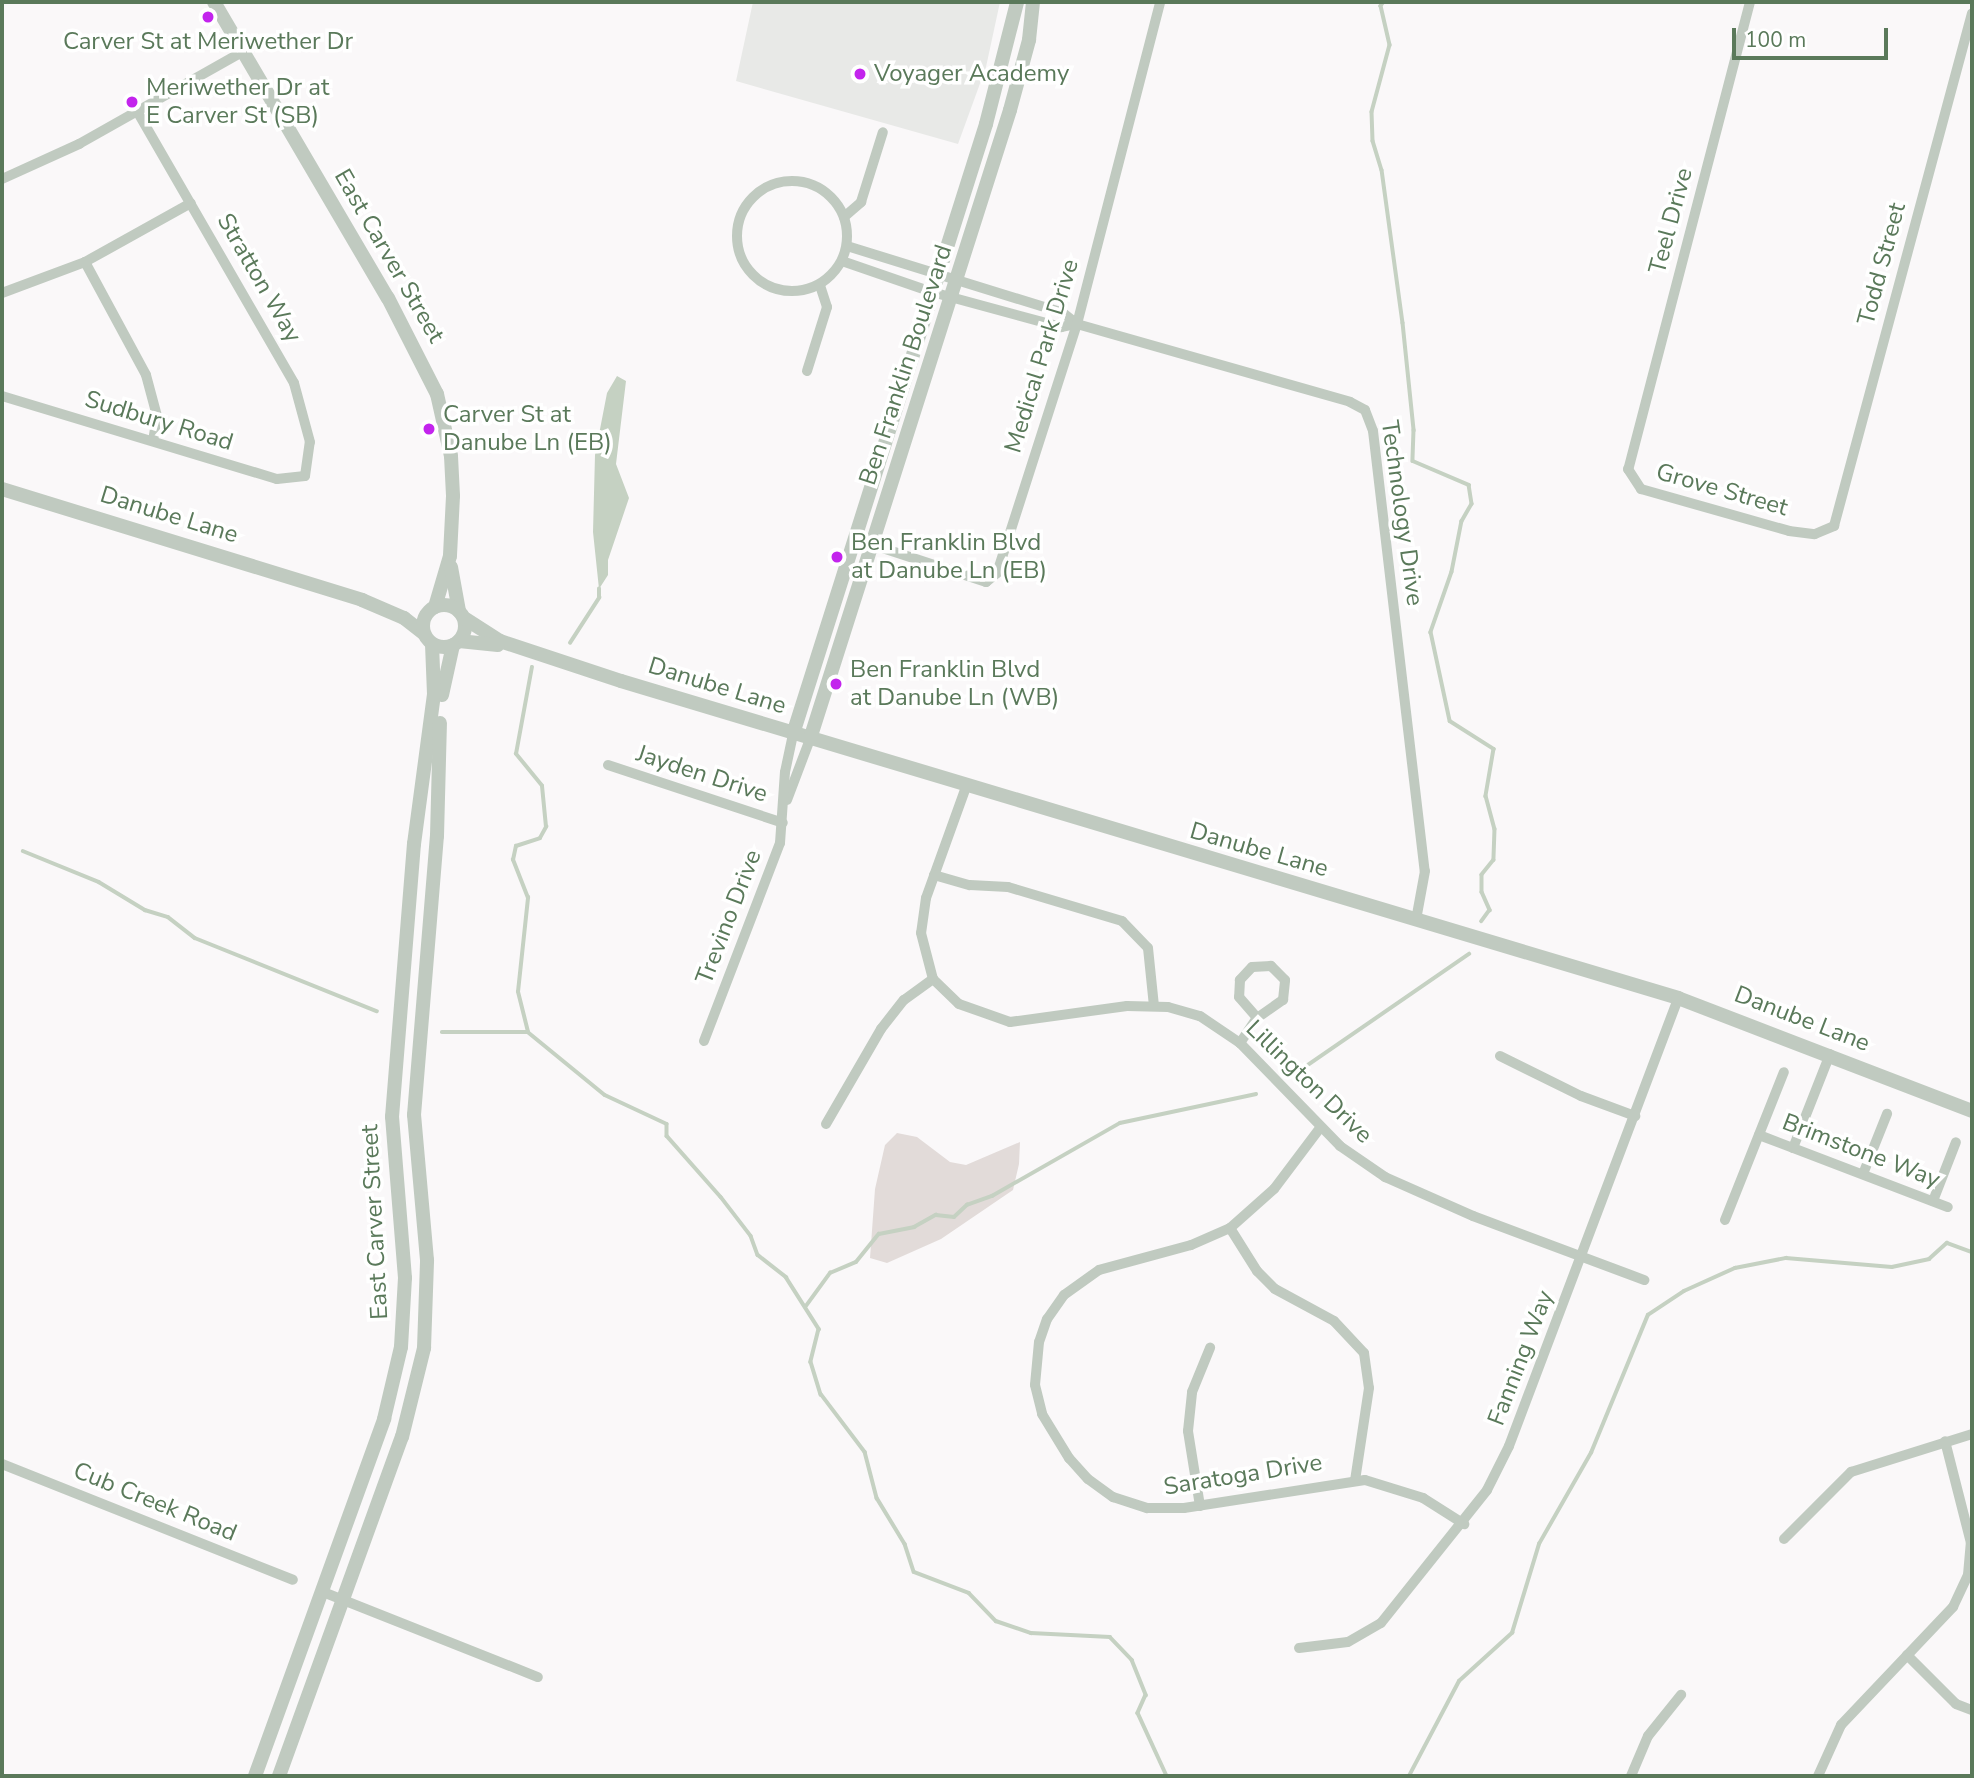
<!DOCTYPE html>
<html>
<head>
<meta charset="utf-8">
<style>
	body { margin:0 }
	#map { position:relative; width:1974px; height:1778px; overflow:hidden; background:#faf8f9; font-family:"Nunito Sans",sans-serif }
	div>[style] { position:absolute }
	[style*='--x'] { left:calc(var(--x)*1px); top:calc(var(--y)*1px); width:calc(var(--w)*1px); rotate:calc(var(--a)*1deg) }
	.built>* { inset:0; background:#e8e9e7 }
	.green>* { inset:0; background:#e2dbd9 }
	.water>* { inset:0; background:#c5d1c2 }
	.stream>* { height:3.5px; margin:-1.75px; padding:0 1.75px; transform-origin:1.75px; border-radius:1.75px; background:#c5d1c2 }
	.minor>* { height:10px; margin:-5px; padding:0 5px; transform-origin:5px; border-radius:5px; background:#c0cac0 }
	.minor>.ring { margin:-5px; padding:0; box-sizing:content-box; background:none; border:10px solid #c0cac0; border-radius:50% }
	.tertiary>* { height:14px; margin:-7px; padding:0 7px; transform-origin:7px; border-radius:7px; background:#c0cac0 }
	.tertiary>.ring { margin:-7px; padding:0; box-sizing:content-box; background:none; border:14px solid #c0cac0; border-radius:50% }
	.dots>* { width:19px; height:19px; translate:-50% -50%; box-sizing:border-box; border:4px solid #fff; border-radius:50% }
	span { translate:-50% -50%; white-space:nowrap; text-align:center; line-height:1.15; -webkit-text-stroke:7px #fff; paint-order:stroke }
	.poi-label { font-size:24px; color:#5a795a }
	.left { translate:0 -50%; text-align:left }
	.street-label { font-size:24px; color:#5a795a }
	.frame { position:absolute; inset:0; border:4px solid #5a795a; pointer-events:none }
	.scale { position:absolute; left:1732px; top:28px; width:156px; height:32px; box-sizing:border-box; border:4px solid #5a795a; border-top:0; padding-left:9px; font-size:21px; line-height:24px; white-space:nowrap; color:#5a795a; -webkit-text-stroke:5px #fff; paint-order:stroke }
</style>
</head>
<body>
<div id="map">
	<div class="built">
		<i style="clip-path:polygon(753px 2px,1000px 2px,986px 67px,958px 144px,736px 81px)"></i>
	</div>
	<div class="green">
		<i style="clip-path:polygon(897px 1133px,917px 1137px,950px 1162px,966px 1165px,1020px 1142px,1019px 1164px,1013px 1190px,941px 1239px,887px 1263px,870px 1258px,875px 1189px,885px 1145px)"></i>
	</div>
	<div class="water">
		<i style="clip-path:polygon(617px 376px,626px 381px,616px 464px,629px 498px,608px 560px,608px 575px,599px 589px,593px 532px,595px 455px,607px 393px)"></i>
	</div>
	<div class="stream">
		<i style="--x:1384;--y:2;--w:5;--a:127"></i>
		<i style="--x:1381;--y:6;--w:40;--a:77"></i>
		<i style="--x:1390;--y:45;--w:69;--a:105"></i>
		<i style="--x:1372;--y:112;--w:29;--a:88"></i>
		<i style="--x:1373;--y:141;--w:30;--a:73"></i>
		<i style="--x:1382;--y:170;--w:154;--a:82.2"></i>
		<i style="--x:1403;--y:323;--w:108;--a:84.1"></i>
		<i style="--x:1414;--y:430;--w:31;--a:92"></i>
		<i style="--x:1413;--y:461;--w:61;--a:23.2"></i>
		<i style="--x:1469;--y:485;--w:19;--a:81"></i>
		<i style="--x:1472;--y:504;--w:20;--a:120"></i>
		<i style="--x:1462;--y:521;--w:52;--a:101.1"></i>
		<i style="--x:1452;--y:572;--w:64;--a:109.3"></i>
		<i style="--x:1431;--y:632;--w:91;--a:77.9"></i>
		<i style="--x:1450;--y:721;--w:52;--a:32.5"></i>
		<i style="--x:1494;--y:749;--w:48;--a:99.7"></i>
		<i style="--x:1486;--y:796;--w:34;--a:75"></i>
		<i style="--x:1495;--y:829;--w:31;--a:92"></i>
		<i style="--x:1494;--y:860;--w:19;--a:129"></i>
		<i style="--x:1482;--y:875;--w:17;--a:90"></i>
		<i style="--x:1482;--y:892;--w:20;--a:66"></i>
		<i style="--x:1490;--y:910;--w:14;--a:126"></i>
		<i style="--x:570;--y:643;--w:54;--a:-57.2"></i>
		<i style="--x:599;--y:598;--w:9;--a:-90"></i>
		<i style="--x:23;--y:851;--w:82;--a:22.2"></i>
		<i style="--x:99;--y:882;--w:54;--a:31.3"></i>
		<i style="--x:145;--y:910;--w:24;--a:17"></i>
		<i style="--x:168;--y:917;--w:34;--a:38"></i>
		<i style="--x:195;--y:938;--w:196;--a:21.9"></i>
		<i style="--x:442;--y:1032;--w:86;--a:0"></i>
		<i style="--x:528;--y:1032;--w:99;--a:39.3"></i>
		<i style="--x:605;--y:1095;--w:68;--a:25.1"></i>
		<i style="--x:667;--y:1124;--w:12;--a:90"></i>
		<i style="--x:667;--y:1136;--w:81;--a:48.5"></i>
		<i style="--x:721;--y:1197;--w:49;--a:52.4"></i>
		<i style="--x:751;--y:1236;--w:20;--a:70"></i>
		<i style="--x:758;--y:1255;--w:36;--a:38"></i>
		<i style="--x:786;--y:1277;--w:62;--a:57.6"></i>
		<i style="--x:819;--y:1329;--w:34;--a:104"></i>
		<i style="--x:811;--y:1362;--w:34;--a:73"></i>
		<i style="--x:821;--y:1394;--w:73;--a:52.8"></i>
		<i style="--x:865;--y:1452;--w:48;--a:75.4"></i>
		<i style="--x:877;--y:1498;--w:54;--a:58.7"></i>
		<i style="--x:905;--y:1544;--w:29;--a:72"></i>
		<i style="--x:914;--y:1572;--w:59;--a:20.9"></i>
		<i style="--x:969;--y:1593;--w:39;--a:46"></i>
		<i style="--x:996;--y:1621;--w:37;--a:19"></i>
		<i style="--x:1031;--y:1633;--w:79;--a:2.9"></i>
		<i style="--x:1110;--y:1637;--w:32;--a:46"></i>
		<i style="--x:1132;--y:1660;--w:38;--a:68"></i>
		<i style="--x:1146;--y:1695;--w:20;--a:114"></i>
		<i style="--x:1138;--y:1713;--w:69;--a:65.3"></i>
		<i style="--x:528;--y:1032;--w:41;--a:-104"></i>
		<i style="--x:518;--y:992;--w:95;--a:-83.9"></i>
		<i style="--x:528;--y:898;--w:41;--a:-111.5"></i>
		<i style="--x:513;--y:860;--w:14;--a:-78"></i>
		<i style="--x:516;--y:846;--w:25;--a:-18"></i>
		<i style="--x:540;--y:838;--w:13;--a:-61"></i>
		<i style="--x:546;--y:827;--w:41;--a:-95.6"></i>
		<i style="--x:542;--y:786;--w:41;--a:-129.1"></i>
		<i style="--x:516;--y:754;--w:88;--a:-79.6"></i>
		<i style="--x:1292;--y:1076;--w:215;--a:-34.6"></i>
		<i style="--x:806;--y:1306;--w:41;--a:-54"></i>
		<i style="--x:830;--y:1273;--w:28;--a:-23"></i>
		<i style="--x:856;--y:1262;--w:36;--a:-51"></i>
		<i style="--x:879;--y:1234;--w:36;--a:-11"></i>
		<i style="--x:914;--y:1227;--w:25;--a:-29"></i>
		<i style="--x:936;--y:1215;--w:18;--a:6"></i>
		<i style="--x:954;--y:1217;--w:18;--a:-43"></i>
		<i style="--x:967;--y:1205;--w:27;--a:-20"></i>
		<i style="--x:992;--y:1196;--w:147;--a:-29.7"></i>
		<i style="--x:1120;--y:1123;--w:139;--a:-12"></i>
		<i style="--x:1409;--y:1776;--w:107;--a:-62.2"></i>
		<i style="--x:1459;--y:1681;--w:72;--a:-42.2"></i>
		<i style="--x:1512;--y:1633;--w:93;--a:-73.1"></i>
		<i style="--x:1539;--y:1544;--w:105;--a:-60.3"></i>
		<i style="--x:1591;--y:1453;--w:149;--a:-67.6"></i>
		<i style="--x:1648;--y:1315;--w:43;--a:-33.7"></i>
		<i style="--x:1684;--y:1291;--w:56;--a:-24.3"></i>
		<i style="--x:1735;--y:1268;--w:52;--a:-11.1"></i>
		<i style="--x:1786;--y:1258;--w:106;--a:4.9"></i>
		<i style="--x:1892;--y:1267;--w:38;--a:-12"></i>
		<i style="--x:1929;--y:1259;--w:24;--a:-42"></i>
		<i style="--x:1947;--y:1243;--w:27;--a:20"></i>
	</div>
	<div class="minor">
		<i style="--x:1750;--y:2;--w:483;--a:104.6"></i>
		<i style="--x:1628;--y:469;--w:24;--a:57"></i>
		<i style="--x:1641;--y:489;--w:154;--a:15.8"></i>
		<i style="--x:1789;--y:531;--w:26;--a:7"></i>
		<i style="--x:1815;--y:534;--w:21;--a:-23"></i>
		<i style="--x:1834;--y:526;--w:531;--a:-74.94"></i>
		<i style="--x:2;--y:179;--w:85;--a:-24.4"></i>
		<i style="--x:79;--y:144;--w:189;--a:-29.4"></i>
		<i class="ring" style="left:737px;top:181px;width:100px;height:100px"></i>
		<i style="--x:844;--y:217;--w:23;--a:-41"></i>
		<i style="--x:861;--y:202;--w:73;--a:-72.6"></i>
		<i style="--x:847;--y:246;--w:226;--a:17.2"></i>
		<i style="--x:1063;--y:313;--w:18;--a:38"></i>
		<i style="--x:1077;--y:324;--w:284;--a:15.9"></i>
		<i style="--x:1350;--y:402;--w:17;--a:28"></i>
		<i style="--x:1365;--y:410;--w:22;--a:69"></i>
		<i style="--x:1373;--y:431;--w:443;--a:83.3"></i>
		<i style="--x:1425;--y:871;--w:50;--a:100.4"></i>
		<i style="--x:842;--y:261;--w:95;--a:19"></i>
		<i style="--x:932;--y:292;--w:134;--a:15.2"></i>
		<i style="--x:1061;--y:327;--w:16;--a:-11"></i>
		<i style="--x:85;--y:262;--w:128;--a:61.6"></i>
		<i style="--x:146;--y:375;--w:42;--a:75"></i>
		<i style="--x:157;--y:416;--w:24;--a:99"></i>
		<i style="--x:2;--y:293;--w:89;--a:-20.5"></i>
		<i style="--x:85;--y:262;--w:121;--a:-29.1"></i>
		<i style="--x:807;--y:371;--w:67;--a:-72.6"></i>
		<i style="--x:827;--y:307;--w:23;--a:-108"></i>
		<i style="--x:2;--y:396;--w:287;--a:16.8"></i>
		<i style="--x:277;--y:479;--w:28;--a:-6"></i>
		<i style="--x:305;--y:476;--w:34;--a:-82"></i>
		<i style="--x:310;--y:442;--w:61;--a:-105.2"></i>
		<i style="--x:294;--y:383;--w:314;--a:-120"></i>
		<i style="--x:855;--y:539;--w:138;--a:18.2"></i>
		<i style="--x:986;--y:582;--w:14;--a:-39"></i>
		<i style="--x:997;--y:573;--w:262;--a:-72.2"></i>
		<i style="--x:1077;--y:324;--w:333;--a:-75.5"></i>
		<i style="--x:608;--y:765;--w:184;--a:18.3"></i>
		<i style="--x:966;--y:787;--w:118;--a:109.8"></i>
		<i style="--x:926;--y:898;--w:35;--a:98"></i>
		<i style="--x:921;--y:933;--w:48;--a:75.4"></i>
		<i style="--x:933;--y:979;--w:36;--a:44"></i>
		<i style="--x:959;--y:1004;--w:54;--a:19.4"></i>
		<i style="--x:1010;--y:1022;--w:118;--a:-7.8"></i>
		<i style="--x:1127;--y:1006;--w:41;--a:1.4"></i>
		<i style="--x:1168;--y:1007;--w:33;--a:16"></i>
		<i style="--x:1200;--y:1016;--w:48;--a:34"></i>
		<i style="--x:1240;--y:1043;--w:144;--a:45.8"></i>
		<i style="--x:1340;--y:1146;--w:55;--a:34.6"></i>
		<i style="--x:1385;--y:1177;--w:96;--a:23.9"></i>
		<i style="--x:1473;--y:1216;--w:183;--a:20.5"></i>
		<i style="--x:787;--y:800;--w:65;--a:-69.3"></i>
		<i style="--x:934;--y:875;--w:37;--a:16"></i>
		<i style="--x:970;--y:885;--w:38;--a:3"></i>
		<i style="--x:1008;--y:887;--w:119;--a:16.6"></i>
		<i style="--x:1122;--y:921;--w:37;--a:46"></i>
		<i style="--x:1148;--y:948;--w:58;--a:84.1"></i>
		<i style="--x:704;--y:1041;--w:212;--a:-69"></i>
		<i style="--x:780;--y:843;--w:71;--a:-86"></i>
		<i style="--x:785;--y:772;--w:39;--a:-78"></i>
		<i style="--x:1240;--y:1043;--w:30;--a:-56"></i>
		<i style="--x:1257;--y:1018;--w:32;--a:-35"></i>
		<i style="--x:1283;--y:1000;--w:20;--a:-84"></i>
		<i style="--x:1285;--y:980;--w:20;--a:-135"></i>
		<i style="--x:1271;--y:966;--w:19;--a:177"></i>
		<i style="--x:1252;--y:967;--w:18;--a:133"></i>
		<i style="--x:1240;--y:980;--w:17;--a:93"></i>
		<i style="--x:1239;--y:997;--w:28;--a:49"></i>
		<i style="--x:1500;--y:1056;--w:90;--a:26.3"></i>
		<i style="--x:1581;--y:1096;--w:58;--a:20.3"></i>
		<i style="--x:826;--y:1124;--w:110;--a:-59.9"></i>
		<i style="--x:881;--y:1029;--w:37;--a:-52"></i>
		<i style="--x:904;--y:1000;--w:36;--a:-36"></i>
		<i style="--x:1320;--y:1128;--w:76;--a:127"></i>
		<i style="--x:1274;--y:1189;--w:59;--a:138.4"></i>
		<i style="--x:1230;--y:1228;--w:43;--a:156.4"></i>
		<i style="--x:1191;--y:1245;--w:95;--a:164.8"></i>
		<i style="--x:1099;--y:1270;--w:43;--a:144.5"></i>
		<i style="--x:1064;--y:1295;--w:29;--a:125"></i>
		<i style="--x:1047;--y:1319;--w:24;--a:109"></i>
		<i style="--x:1039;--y:1342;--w:43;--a:95.3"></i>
		<i style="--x:1035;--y:1385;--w:30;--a:76"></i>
		<i style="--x:1042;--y:1414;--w:52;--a:58.5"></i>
		<i style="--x:1069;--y:1458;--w:28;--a:48"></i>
		<i style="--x:1088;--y:1479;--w:31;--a:36"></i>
		<i style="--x:1113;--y:1497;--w:36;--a:18"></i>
		<i style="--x:1147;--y:1508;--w:37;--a:0"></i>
		<i style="--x:1184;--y:1508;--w:183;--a:-8.8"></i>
		<i style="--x:1365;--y:1480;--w:61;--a:17.2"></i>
		<i style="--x:1423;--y:1498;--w:49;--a:32.4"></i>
		<i style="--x:1759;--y:1135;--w:202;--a:20.9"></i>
		<i style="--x:1793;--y:1148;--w:101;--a:-68.5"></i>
		<i style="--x:1863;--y:1174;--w:65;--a:-68.2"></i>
		<i style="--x:1933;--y:1201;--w:63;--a:-68.7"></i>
		<i style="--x:1725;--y:1220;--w:159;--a:-68.3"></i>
		<i style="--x:1230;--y:1228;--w:51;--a:57.9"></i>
		<i style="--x:1257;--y:1271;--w:25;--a:45"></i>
		<i style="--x:1275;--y:1289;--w:67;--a:28.5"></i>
		<i style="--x:1334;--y:1321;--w:44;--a:46.8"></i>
		<i style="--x:1364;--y:1353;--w:35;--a:82"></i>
		<i style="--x:1369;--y:1388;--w:94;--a:98.6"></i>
		<i style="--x:2;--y:1464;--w:313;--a:21.7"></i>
		<i style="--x:1200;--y:1506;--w:76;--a:-99.1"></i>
		<i style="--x:1188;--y:1431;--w:39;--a:-84"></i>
		<i style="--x:1192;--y:1392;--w:48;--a:-67.8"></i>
		<i style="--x:1784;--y:1539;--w:95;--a:-45"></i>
		<i style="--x:1851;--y:1472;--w:127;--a:-17.4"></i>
		<i style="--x:323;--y:1592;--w:231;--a:21.6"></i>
		<i style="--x:1299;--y:1648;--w:49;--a:-7"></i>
		<i style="--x:1348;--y:1642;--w:38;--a:-30"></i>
		<i style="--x:1381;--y:1623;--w:170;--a:-51.4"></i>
		<i style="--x:1487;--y:1490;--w:49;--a:-63.4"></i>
		<i style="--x:1509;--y:1446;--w:479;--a:-69.3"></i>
		<i style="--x:1907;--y:1655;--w:69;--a:45"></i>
		<i style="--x:1956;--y:1704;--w:17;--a:21"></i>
		<i style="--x:1631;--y:1776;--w:43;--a:-67"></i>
		<i style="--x:1648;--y:1736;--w:53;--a:-51.2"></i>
		<i style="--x:1818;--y:1776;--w:56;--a:-65.7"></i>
		<i style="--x:1841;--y:1725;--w:163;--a:-46.5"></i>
		<i style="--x:1953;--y:1607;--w:35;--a:-65"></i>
		<i style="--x:1968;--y:1575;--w:32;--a:-85"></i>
		<i style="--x:1971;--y:1543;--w:105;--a:-104.3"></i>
	</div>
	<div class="tertiary">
		<i style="--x:214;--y:2;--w:343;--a:59.6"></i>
		<i style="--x:388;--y:298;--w:108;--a:63"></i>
		<i style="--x:437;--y:394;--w:64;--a:77.3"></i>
		<i style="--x:451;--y:456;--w:40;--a:87.1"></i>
		<i style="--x:453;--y:496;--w:60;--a:92.9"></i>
		<i style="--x:450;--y:556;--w:53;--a:106.4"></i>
		<i style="--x:2;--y:489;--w:377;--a:17.1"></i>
		<i style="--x:362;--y:600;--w:46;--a:23.2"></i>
		<i style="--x:404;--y:618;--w:24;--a:38"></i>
		<i style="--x:451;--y:567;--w:45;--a:79.7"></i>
		<i class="ring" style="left:423px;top:605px;width:28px;height:28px"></i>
		<i style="--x:464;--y:618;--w:43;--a:32.6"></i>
		<i style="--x:500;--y:641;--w:127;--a:18.3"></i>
		<i style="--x:621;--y:681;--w:1104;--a:16.69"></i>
		<i style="--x:1678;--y:998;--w:315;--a:21"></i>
		<i style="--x:459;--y:641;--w:39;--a:6"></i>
		<i style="--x:442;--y:695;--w:51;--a:-77.6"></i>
		<i style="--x:793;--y:734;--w:640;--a:-72.44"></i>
		<i style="--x:986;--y:124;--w:126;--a:-75.7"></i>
		<i style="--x:810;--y:739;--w:660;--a:-72.36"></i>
		<i style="--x:1010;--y:110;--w:73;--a:-74.8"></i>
		<i style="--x:1029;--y:40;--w:38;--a:-84"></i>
		<i style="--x:255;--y:1776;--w:380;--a:-70.1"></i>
		<i style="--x:384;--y:1419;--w:74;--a:-76.7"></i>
		<i style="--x:401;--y:1347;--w:69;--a:-86.7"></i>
		<i style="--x:405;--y:1278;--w:162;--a:-94.6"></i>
		<i style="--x:392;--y:1117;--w:274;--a:-85.4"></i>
		<i style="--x:414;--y:844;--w:151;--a:-82.4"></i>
		<i style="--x:434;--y:694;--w:50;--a:-92.3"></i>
		<i style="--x:279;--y:1776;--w:361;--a:-70.1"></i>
		<i style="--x:402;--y:1437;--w:92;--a:-76.1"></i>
		<i style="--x:424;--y:1348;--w:88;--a:-88"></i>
		<i style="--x:427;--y:1260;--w:146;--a:-95.1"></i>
		<i style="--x:414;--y:1115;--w:280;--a:-85.3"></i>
		<i style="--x:437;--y:836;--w:113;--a:-88.5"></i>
	</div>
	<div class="dots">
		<i style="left:208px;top:17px;background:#c324ed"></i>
		<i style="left:860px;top:74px;background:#c324ed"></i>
		<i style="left:132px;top:102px;background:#c324ed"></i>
		<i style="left:429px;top:429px;background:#c324ed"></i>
		<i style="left:837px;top:557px;background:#c324ed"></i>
		<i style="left:836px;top:684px;background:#c324ed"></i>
	</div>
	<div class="poi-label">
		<span style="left:208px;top:42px">Carver St at Meriwether Dr</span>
		<span class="left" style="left:874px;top:74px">Voyager Academy</span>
		<span class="left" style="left:146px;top:102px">Meriwether Dr at<br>E Carver St (SB)</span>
		<span class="left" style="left:443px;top:429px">Carver St at<br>Danube Ln (EB)</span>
		<span class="left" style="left:851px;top:557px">Ben Franklin Blvd<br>at Danube Ln (EB)</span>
		<span class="left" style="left:850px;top:684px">Ben Franklin Blvd<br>at Danube Ln (WB)</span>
	</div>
	<div class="street-label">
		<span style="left:1671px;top:221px;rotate:-75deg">Teel Drive</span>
		<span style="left:389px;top:256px;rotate:60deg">East Carver Street</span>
		<span style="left:1882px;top:264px;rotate:-75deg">Todd Street</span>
		<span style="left:259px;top:278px;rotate:60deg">Stratton Way</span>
		<span style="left:1042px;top:356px;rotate:-73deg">Medical Park Drive</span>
		<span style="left:906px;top:365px;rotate:-72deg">Ben Franklin Boulevard</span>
		<span style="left:159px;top:421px;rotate:17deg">Sudbury Road</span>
		<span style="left:1722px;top:490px;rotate:16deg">Grove Street</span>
		<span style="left:1402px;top:513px;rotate:82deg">Technology Drive</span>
		<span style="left:169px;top:515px;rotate:17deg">Danube Lane</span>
		<span style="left:717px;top:686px;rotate:17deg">Danube Lane</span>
		<span style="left:702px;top:774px;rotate:18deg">Jayden Drive</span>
		<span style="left:1259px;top:850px;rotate:16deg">Danube Lane</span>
		<span style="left:729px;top:917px;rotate:-69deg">Trevino Drive</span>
		<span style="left:1802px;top:1019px;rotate:21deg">Danube Lane</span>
		<span style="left:1309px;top:1082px;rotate:44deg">Lillington Drive</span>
		<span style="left:1861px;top:1151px;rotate:21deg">Brimstone Way</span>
		<span style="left:375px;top:1222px;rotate:-93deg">East Carver Street</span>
		<span style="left:1521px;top:1358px;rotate:-69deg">Fanning Way</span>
		<span style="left:1243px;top:1475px;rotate:-9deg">Saratoga Drive</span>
		<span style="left:155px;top:1502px;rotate:22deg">Cub Creek Road</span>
	</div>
	<div class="frame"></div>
	<div class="scale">100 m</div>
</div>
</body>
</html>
